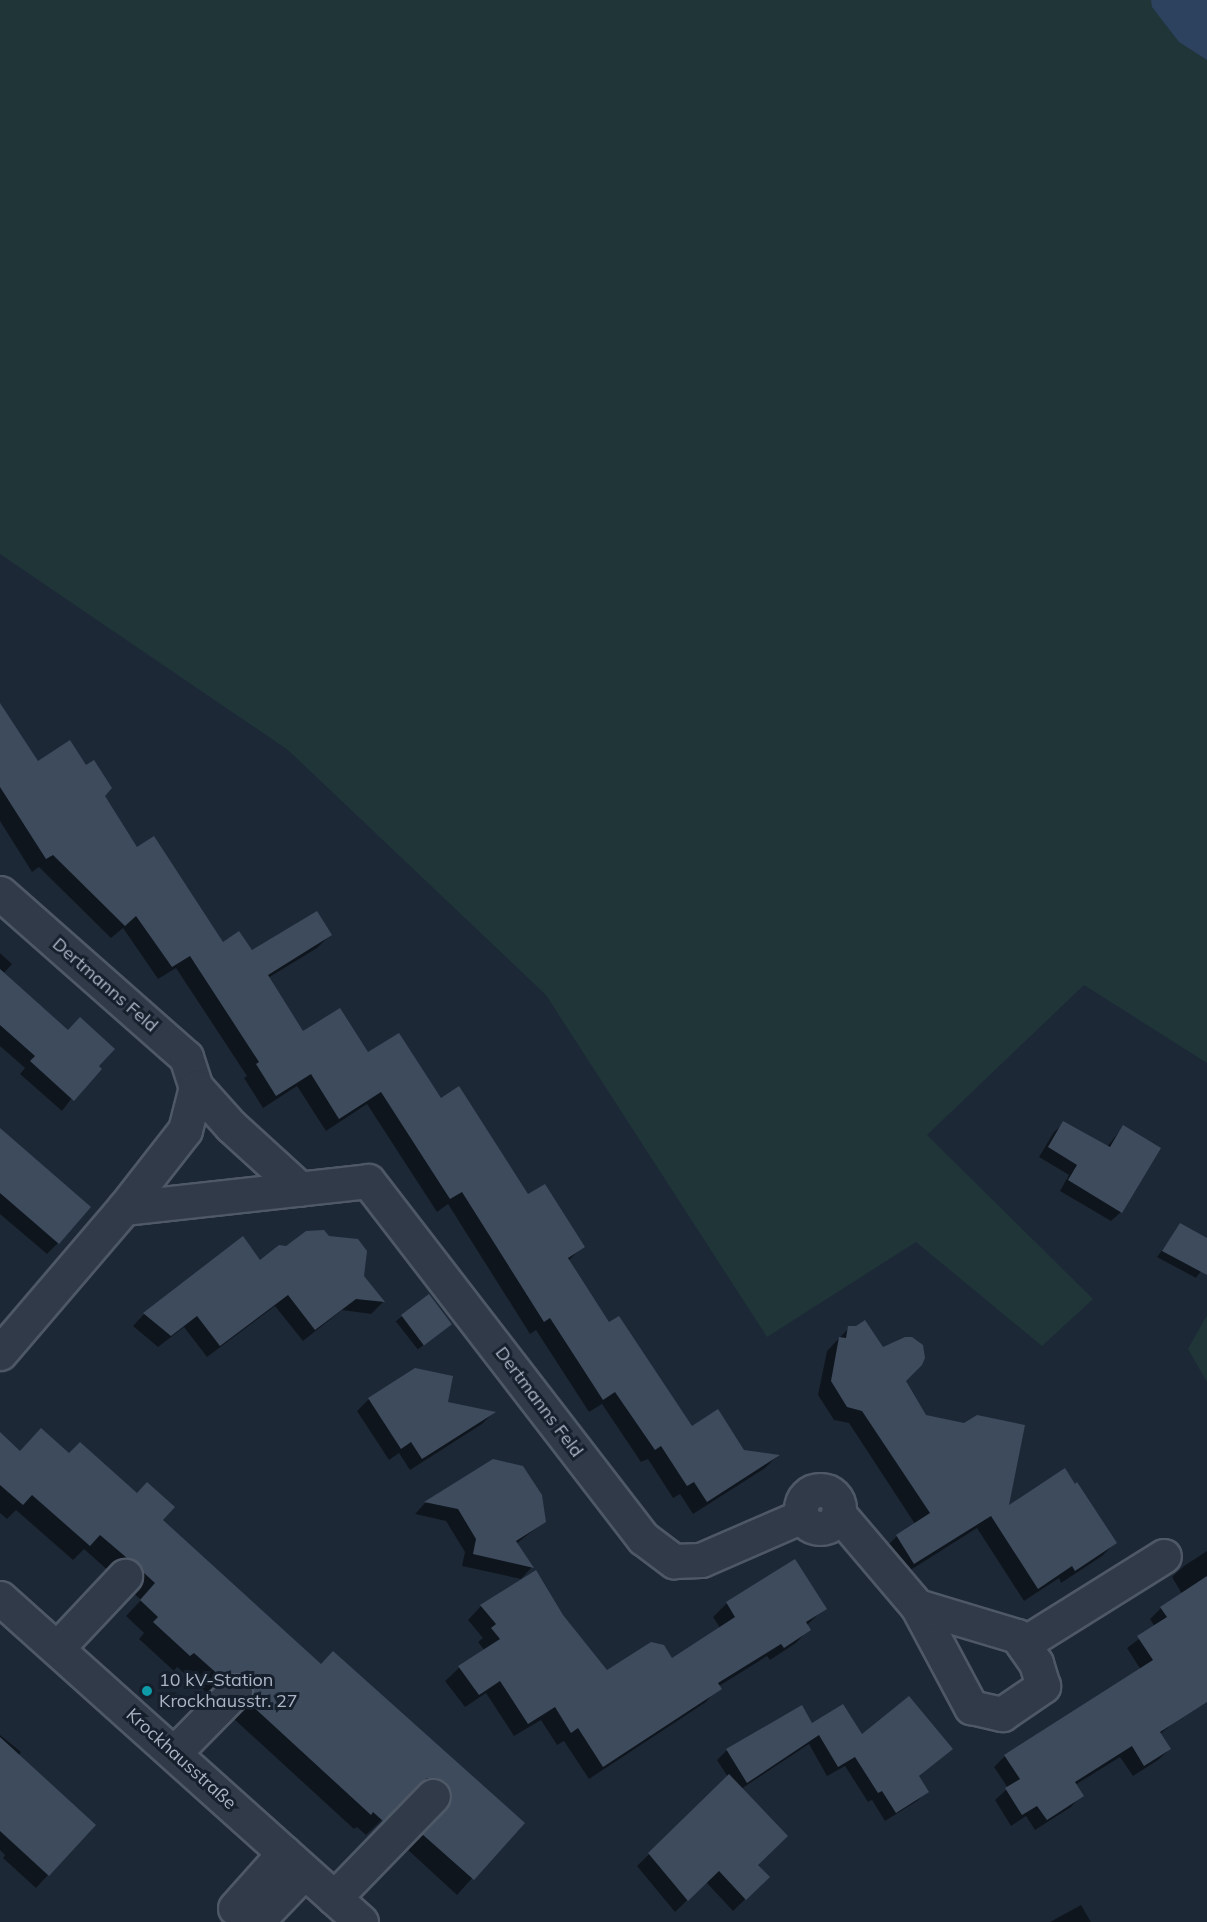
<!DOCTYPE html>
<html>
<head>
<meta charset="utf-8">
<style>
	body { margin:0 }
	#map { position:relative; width:1207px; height:1922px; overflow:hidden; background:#1d2837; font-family:Mulish,sans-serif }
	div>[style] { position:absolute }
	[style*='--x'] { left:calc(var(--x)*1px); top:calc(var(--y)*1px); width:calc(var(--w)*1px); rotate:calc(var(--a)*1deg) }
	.green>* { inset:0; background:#1f3538 }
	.water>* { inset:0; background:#2d425e }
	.shadow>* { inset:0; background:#0007; transform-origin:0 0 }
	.building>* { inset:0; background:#3d4b5d; transform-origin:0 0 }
	.roads { filter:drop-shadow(2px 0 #4e5866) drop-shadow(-2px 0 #4e5866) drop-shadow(0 2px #4e5866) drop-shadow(0 -2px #4e5866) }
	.minor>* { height:33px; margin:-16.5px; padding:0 16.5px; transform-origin:16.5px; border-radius:16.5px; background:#303a48 }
	.minor>.ring { margin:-16.5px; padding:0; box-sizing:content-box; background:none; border:33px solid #303a48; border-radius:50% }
	.dots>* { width:16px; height:16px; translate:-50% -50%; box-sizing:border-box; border:3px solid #161f2c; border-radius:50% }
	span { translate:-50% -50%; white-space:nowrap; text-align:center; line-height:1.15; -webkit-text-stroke:6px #161f2c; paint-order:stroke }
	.street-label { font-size:18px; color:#aab5c5 }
	.poi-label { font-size:18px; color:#aab5c5 }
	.left { translate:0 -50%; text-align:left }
</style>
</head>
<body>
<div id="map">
	<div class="green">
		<i style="clip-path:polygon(0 0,1207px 0,1207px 1063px,1084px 985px,927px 1135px,1093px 1299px,1042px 1346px,916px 1242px,767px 1337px,546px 995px,288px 750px,0 554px)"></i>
		<i style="clip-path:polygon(1207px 1315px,1207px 1382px,1188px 1349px)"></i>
	</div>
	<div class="water">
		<i style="clip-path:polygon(1151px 0,1207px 0,1207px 60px,1179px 42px,1152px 7px)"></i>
	</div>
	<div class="shadow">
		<i style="clip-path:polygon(0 706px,37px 763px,104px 796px,137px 849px,222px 944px,251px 952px,330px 935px,317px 948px,268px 978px,303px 1033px,368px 1054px,440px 1100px,528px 1196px,583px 1246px,568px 1261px,608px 1324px,691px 1428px,743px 1451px,777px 1456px,765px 1468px,693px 1514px,680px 1494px,673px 1498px,648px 1459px,641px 1462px,602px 1404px,589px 1412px,536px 1330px,530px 1334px,448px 1204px,437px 1212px,367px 1104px,326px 1131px,297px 1086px,263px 1108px,244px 1078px,247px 1076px,176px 968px,158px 979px,123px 928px,111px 938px,39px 867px,32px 872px,0 821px)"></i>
		<i style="clip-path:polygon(0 953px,12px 964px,3px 974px,96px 1066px,62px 1111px,20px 1074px,25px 1068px,0 1046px)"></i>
		<i style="clip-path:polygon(1064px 1123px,1107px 1147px,1123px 1127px,1121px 1212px,1111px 1221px,1060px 1191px,1069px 1175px,1039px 1157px,1054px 1132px)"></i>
		<i style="clip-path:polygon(0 1130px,58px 1243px,47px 1254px,0 1214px)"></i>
		<i style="clip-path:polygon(1181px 1225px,1207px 1240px,1207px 1263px,1196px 1278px,1157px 1257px)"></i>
		<i style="clip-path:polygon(287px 1248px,363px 1277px,383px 1302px,371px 1314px,342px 1310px,303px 1341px,275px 1306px,207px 1357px,184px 1327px,158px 1347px,133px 1326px,144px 1314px)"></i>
		<i style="left:428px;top:1296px;width:36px;height:41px;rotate:52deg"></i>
		<i style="clip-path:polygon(849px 1328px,904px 1381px,925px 1416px,1007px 1508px,1115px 1543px,1102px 1556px,1061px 1583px,1059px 1578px,1024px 1601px,977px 1528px,901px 1576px,884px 1549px,897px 1536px,915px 1524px,849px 1423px,834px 1420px,818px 1395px,827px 1351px)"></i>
		<i style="clip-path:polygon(369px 1399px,446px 1404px,493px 1413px,482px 1424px,410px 1470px,399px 1453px,389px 1460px,357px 1411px)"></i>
		<i style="clip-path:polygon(0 1448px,20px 1452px,69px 1455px,161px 1520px,321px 1665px,522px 1823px,457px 1895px,408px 1850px,436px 1818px,436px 1806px,421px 1793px,410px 1793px,366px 1835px,357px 1827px,354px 1829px,234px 1719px,238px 1712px,238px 1702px,224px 1688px,214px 1688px,206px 1692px,177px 1667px,174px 1671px,139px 1639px,144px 1633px,126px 1616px,141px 1600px,111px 1573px,84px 1549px,73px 1560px,16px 1510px,7px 1519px,0 1513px)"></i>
		<i style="clip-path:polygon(493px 1460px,545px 1521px,516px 1544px,532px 1567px,521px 1579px,462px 1566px,465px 1552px,446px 1521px,415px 1514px,425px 1503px)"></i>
		<i style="clip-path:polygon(1207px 1551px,1207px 1685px,1185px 1714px,1160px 1734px,1170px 1749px,1158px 1760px,1133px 1776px,1120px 1757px,1075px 1785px,1082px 1795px,1071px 1807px,1035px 1830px,1026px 1816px,1011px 1826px,995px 1800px,1008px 1788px,994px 1767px,1005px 1756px,1141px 1670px,1127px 1648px,1155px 1627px,1150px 1619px,1161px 1608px,1182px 1594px,1172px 1577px,1184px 1566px)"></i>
		<i style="clip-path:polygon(795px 1561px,825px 1608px,807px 1625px,809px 1629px,796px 1643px,770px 1660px,767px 1656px,719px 1686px,706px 1702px,589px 1779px,564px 1741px,557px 1745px,541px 1720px,514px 1736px,486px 1693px,465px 1707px,445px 1681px,459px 1668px,485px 1651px,478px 1642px,483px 1638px,468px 1620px,481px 1606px,562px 1616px,606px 1672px,671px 1660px,720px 1628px,713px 1617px,727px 1603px)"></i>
		<i style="clip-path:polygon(812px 1725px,861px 1737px,951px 1749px,918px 1777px,927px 1791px,917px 1801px,885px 1821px,872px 1800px,868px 1802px,845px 1766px,827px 1776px,809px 1744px,741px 1789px,756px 1865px,768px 1877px,733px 1911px,706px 1882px,675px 1912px,637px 1866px,728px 1777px,717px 1760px,727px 1750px)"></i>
		<i style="clip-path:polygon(0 1735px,21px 1752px,18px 1756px,94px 1825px,36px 1888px,3px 1858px,5px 1855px,0 1850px)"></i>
		<i style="clip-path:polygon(1081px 1905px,1091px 1922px,1050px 1922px)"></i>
	</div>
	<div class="building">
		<i style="clip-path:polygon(0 703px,38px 761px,70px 740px,86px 765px,94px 760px,112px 788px,105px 796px,137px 847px,154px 836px,223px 942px,239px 931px,252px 950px,317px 911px,332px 935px,268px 975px,303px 1031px,340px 1008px,368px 1052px,399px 1033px,441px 1098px,459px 1086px,528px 1194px,545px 1184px,585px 1247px,568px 1258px,609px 1322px,619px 1316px,692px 1426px,718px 1409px,744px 1450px,780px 1455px,707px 1502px,694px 1482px,687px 1486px,661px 1446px,655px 1450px,615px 1392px,603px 1400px,550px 1318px,544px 1322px,462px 1192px,450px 1199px,381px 1092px,339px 1119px,311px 1074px,276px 1096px,256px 1064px,259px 1062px,190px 956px,172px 967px,136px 916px,125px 926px,53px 855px,46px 859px,0 787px)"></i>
		<i style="clip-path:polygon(0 969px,68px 1030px,80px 1017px,115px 1049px,99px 1066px,102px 1069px,74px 1101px,30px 1061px,35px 1056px,0 1025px)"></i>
		<i style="clip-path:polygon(1063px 1121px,1110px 1147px,1123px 1125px,1161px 1148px,1122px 1213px,1068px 1180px,1077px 1165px,1048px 1147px)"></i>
		<i style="clip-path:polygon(0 1128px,91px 1207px,59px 1244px,0 1193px)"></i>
		<i style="clip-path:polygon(1180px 1223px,1207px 1238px,1207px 1275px,1162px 1251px)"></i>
		<i style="clip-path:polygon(324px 1230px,329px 1236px,358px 1239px,367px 1251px,364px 1276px,385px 1302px,356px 1299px,315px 1330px,288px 1295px,220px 1346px,197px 1316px,171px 1336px,143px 1313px,243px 1236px,260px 1260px,279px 1245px,286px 1246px,306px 1231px)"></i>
		<i style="left:429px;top:1294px;width:38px;height:35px;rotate:53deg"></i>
		<i style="clip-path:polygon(865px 1320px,883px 1347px,905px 1337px,912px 1337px,923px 1345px,925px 1358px,922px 1365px,906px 1381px,926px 1415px,964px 1423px,977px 1415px,1025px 1425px,1009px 1505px,1065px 1468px,1075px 1484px,1077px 1482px,1117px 1543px,1075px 1571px,1072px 1566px,1038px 1589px,991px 1516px,914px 1564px,896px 1535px,930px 1513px,862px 1411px,847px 1407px,831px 1381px,839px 1337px,846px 1338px,848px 1326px,856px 1326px)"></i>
		<i style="clip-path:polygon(415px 1368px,453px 1376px,448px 1402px,496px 1412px,422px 1459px,411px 1442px,401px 1449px,368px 1398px)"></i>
		<i style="clip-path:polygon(41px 1428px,69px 1453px,80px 1442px,137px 1493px,147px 1482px,175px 1507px,163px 1520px,321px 1664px,333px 1651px,525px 1823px,474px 1880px,422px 1834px,451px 1801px,451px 1790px,446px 1782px,437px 1778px,427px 1778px,383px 1821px,373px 1812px,371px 1815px,249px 1703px,253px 1695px,253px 1687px,248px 1677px,240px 1673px,231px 1673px,222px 1678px,194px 1653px,190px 1656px,153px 1622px,158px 1617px,140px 1600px,155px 1583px,143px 1572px,137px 1562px,127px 1558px,100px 1535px,90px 1546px,32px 1495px,23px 1505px,0 1485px,0 1432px,20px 1451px)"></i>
		<i style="clip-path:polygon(493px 1459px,523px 1466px,542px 1495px,546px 1522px,516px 1541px,534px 1568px,473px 1554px,476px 1539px,458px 1509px,424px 1502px)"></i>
		<i style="clip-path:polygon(795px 1559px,827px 1609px,806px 1622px,811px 1630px,784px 1648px,781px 1644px,718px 1683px,722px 1689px,603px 1767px,578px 1728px,571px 1733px,555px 1707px,528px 1724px,500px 1681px,479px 1695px,458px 1666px,500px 1639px,491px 1628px,496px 1624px,480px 1605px,536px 1570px,563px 1615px,607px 1670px,651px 1642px,664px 1645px,672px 1658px,735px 1617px,726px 1602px)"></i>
		<i style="clip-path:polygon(1207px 1576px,1207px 1702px,1160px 1732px,1171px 1749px,1144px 1766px,1132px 1746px,1075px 1782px,1084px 1796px,1047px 1820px,1037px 1806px,1022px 1815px,1005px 1788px,1020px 1779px,1004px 1755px,1153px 1660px,1137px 1636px,1167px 1617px,1160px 1607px)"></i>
		<i style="clip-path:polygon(909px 1696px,953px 1749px,919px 1776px,929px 1792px,896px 1813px,882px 1791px,878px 1793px,855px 1757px,838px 1767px,819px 1735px,747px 1783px,726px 1749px,802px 1705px,812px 1723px,843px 1704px,862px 1734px)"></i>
		<i style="clip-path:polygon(0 1737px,96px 1825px,49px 1876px,0 1831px)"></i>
		<i style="clip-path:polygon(729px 1774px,788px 1836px,758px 1865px,770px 1877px,746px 1900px,719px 1871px,688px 1901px,648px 1853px)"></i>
	</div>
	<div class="roads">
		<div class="minor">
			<i style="--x:0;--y:893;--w:248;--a:41.4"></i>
			<i style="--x:186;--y:1057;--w:32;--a:72"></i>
			<i style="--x:196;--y:1087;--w:52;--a:48.1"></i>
			<i style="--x:231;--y:1126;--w:93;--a:42.4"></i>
			<i style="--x:124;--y:1208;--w:99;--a:-52"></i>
			<i style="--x:185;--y:1130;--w:44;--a:-75.7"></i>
			<i style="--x:0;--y:1353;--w:191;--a:-49.5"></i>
			<i style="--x:124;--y:1208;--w:245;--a:-6.3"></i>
			<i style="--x:368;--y:1181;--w:451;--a:52.4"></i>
			<i style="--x:643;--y:1538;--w:39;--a:37"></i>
			<i style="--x:674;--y:1561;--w:27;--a:-2"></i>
			<i style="--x:701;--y:1560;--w:110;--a:-23.5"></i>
			<i class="ring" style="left:801px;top:1490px;width:5px;height:5px"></i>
			<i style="--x:838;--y:1513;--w:122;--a:49.7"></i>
			<i style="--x:917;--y:1606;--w:115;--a:61.9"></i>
			<i style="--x:971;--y:1707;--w:32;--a:13"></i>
			<i style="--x:1002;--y:1714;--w:50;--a:-34.3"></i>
			<i style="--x:1043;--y:1686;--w:24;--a:-107"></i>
			<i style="--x:1036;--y:1663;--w:33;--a:-125"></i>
			<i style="--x:1017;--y:1636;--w:104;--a:-163.3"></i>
			<i style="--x:0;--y:1598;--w:485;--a:41.9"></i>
			<i style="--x:1023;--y:1644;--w:166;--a:-32"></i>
			<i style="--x:58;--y:1647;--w:98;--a:-46.7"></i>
			<i style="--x:174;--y:1753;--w:87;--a:-45.5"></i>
			<i style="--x:334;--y:1898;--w:142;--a:-45.9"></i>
			<i style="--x:235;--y:1908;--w:74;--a:-48.3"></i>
			<i style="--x:256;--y:1922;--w:69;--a:-46.2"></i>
		</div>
	</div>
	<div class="dots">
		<i style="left:147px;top:1691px;background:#0f9aa8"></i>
	</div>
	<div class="street-label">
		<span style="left:105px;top:985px;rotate:41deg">Dertmanns Feld</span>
		<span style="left:539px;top:1402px;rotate:53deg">Dertmanns Feld</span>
		<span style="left:181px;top:1759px;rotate:42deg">Krockhausstraße</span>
	</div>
	<div class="poi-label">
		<span class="left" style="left:159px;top:1691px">10 kV-Station<br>Krockhausstr. 27</span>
	</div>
</div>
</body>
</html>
